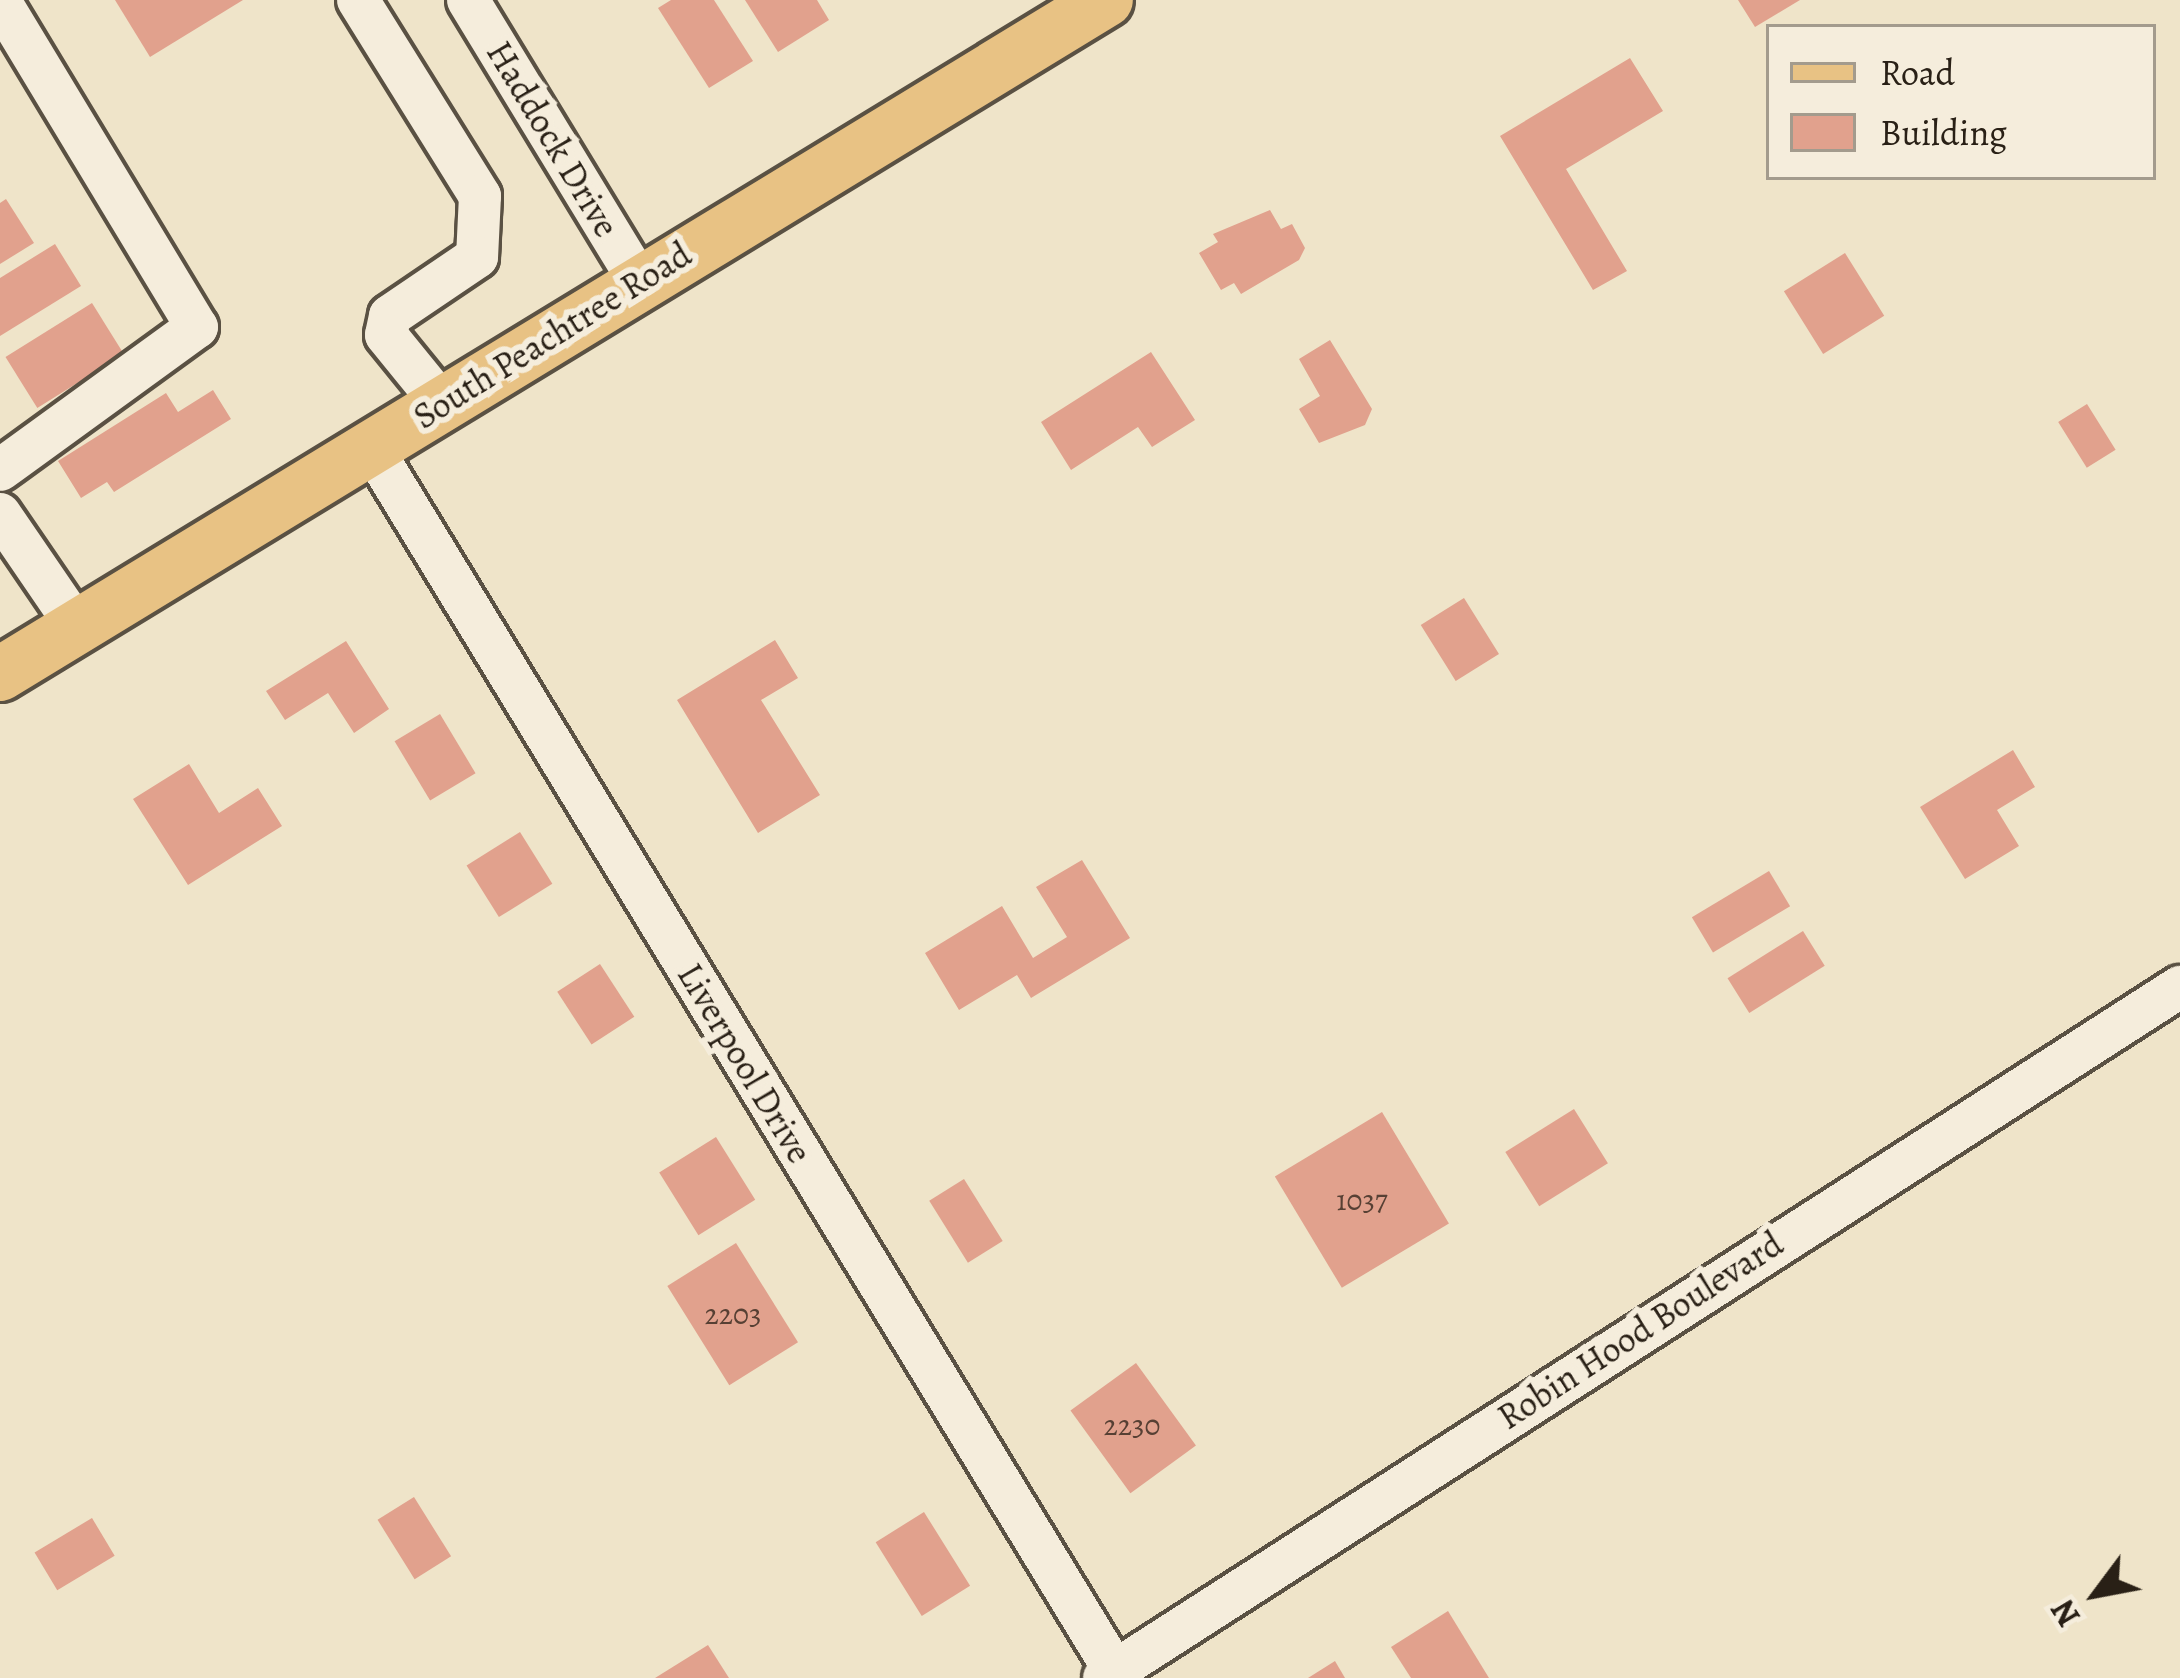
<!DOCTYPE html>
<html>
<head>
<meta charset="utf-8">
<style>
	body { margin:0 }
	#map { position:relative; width:2180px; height:1678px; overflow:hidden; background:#efe4c9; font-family:Alegreya,serif }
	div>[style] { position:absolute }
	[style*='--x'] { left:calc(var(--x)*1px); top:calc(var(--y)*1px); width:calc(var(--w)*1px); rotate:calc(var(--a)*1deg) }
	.building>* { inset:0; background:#e1a18d; transform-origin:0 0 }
	.roads { filter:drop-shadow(3px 0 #5a5143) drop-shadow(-3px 0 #5a5143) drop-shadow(0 3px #5a5143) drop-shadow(0 -3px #5a5143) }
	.minor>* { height:42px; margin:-21px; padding:0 21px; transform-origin:21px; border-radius:21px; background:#f5eddc }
	.major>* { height:54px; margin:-27px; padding:0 27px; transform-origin:27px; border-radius:27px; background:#e8c284 }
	span { translate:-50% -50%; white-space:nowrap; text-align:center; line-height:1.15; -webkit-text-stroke:12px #f5eddc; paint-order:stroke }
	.number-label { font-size:30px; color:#574034 }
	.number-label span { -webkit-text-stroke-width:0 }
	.street-label { font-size:36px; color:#292016 }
	.legend { position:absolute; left:1766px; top:24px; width:390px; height:156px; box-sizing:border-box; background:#f5eddc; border:3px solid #a39b8d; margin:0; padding:15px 21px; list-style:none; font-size:36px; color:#292016 }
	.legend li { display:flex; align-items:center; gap:24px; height:60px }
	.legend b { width:60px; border:3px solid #a39b8d }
	.north { position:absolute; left:2036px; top:1534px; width:120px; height:120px; -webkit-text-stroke:9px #f5eddc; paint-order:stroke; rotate:238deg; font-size:33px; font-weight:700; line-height:48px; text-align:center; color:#292016 }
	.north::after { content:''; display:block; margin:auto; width:42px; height:54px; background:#292016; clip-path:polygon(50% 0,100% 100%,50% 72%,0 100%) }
</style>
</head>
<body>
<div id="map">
	<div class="building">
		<i style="clip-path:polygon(115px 0,243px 0,150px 57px)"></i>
		<i style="clip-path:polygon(671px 0,714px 0,753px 61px,709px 88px,658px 8px)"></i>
		<i style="clip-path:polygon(745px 0,817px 0,829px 20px,778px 52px)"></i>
		<i style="clip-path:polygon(1738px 0,1800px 0,1755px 27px)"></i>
		<i style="clip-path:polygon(1630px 58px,1663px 111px,1566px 169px,1627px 271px,1593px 290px,1500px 136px)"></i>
		<i style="clip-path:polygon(6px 199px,34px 243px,0 264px,0 203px)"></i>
		<i style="clip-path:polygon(1270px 210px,1281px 229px,1292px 224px,1305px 248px,1299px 260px,1241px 294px,1234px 283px,1221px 290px,1199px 253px,1218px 242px,1213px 234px)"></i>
		<i style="clip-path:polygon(55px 244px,81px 286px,0 336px,0 278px)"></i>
		<i style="left:1845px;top:253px;width:74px;height:72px;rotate:58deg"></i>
		<i style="left:92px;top:303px;width:60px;height:102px;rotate:58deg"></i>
		<i style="clip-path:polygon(1330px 340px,1372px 409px,1365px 425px,1319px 443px,1299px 409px,1320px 396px,1299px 359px)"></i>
		<i style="clip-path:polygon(1151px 352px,1195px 420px,1152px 447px,1138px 427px,1071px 470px,1041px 422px)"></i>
		<i style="clip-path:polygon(213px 390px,231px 419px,114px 492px,107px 482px,81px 498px,58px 461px,166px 393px,178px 412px)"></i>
		<i style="left:2087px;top:404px;width:54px;height:34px;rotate:58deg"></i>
		<i style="left:1464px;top:598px;width:66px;height:51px;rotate:58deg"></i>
		<i style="clip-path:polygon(775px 640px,798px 678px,761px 700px,820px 795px,758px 833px,677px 700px)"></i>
		<i style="clip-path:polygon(346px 641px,389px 709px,354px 733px,328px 693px,285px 720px,266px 691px)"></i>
		<i style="left:440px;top:714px;width:69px;height:53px;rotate:59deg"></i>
		<i style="clip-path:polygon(2013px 750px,2035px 787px,1997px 810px,2019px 846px,1965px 879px,1920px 807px)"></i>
		<i style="clip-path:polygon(189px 764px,219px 813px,258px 788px,282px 826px,188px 885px,133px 799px)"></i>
		<i style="left:520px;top:832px;width:61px;height:63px;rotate:58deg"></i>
		<i style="clip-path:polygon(1082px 860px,1130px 938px,1031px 998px,1017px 975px,959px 1010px,925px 953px,1002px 906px,1033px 958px,1067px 937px,1036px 887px)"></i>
		<i style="left:1769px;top:871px;width:41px;height:90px;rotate:59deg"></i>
		<i style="left:1803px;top:931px;width:41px;height:89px;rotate:58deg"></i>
		<i style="left:600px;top:964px;width:63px;height:51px;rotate:57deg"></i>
		<i style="left:1574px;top:1109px;width:64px;height:81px;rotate:58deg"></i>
		<i style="left:1382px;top:1112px;width:130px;height:125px;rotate:59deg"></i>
		<i style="left:716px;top:1137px;width:74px;height:67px;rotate:58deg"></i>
		<i style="left:964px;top:1179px;width:73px;height:41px;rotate:58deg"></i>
		<i style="left:736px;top:1243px;width:117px;height:81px;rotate:58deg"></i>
		<i style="left:1136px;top:1363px;width:102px;height:81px;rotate:54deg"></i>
		<i style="left:414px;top:1497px;width:70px;height:43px;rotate:58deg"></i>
		<i style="left:924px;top:1512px;width:87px;height:57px;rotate:58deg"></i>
		<i style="left:92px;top:1518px;width:44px;height:67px;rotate:59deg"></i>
		<i style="clip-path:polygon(1448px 1611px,1489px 1678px,1411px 1678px,1391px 1647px)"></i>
		<i style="clip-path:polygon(708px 1645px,729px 1678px,655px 1678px)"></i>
		<i style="clip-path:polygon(1335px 1661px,1345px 1678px,1308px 1678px)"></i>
	</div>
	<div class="roads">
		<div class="minor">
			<i style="--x:358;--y:0;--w:231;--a:58.1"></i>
			<i style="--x:480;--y:196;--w:61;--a:92.8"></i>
			<i style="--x:477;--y:257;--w:105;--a:145.9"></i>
			<i style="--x:390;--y:316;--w:19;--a:102"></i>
			<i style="--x:386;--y:335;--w:89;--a:50.9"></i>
			<i style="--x:468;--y:0;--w:325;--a:58.7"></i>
			<i style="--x:0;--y:1;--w:381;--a:58.9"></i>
			<i style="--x:197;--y:327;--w:243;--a:144"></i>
			<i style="--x:372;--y:448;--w:1439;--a:58.73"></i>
			<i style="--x:0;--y:514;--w:137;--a:55.7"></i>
			<i style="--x:1104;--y:1678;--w:1279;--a:-32.71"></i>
		</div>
		<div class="major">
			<i style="--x:0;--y:674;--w:1295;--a:-31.36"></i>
		</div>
	</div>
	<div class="number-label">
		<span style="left:1362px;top:1200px">1037</span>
		<span style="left:733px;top:1314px">2203</span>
		<span style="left:1132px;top:1425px">2230</span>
	</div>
	<div class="street-label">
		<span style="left:553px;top:139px;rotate:59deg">Haddock Drive</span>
		<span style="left:552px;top:335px;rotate:-32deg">South Peachtree Road</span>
		<span style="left:745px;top:1063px;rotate:59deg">Liverpool Drive</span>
		<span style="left:1640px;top:1330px;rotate:-33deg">Robin Hood Boulevard</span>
	</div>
	<ul class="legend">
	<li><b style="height:15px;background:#e8c284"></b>Road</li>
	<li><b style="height:33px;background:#e1a18d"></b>Building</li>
	</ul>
	<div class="north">N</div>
</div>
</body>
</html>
